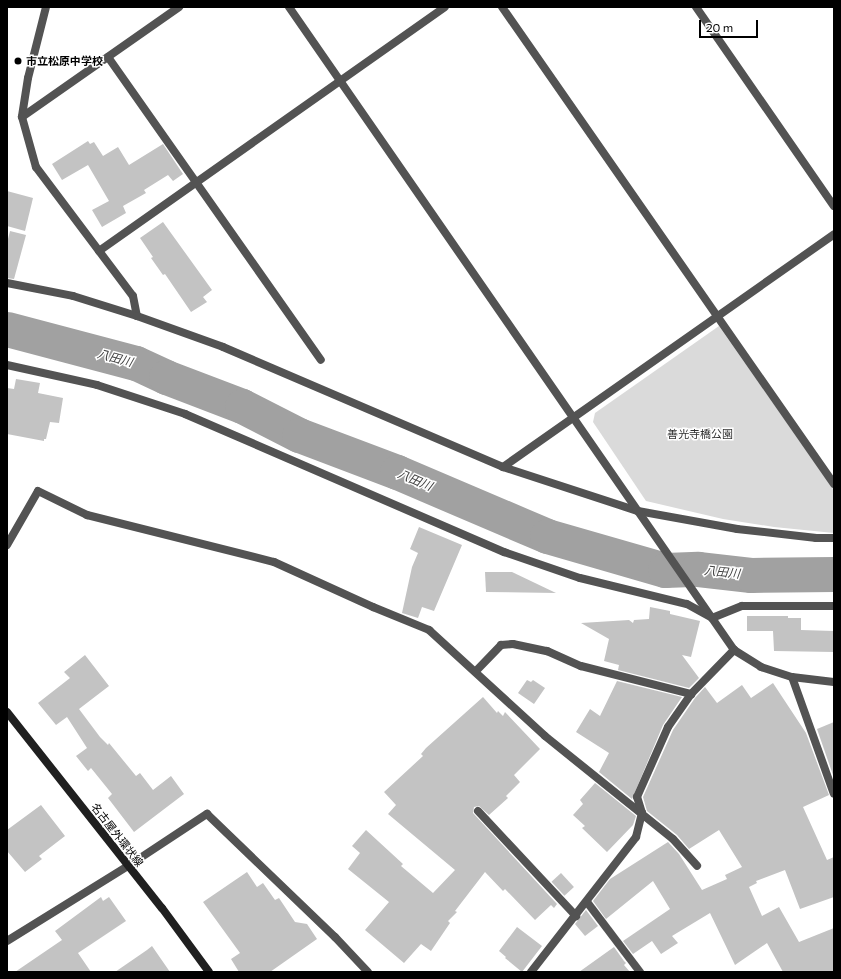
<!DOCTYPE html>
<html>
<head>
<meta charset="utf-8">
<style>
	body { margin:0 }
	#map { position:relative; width:841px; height:979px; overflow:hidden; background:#fff; font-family:Commissioner,"Noto Sans JP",sans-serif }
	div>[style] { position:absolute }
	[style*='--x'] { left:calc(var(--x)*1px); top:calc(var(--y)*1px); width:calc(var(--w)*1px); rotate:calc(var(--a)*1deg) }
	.green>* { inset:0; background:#dadada }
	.river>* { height:35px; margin:-17.5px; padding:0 17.5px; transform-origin:17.5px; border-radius:17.5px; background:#a1a1a1 }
	.building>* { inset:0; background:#c3c3c3; transform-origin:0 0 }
	.minor>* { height:8px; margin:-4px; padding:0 4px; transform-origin:4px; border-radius:4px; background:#535353 }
	.tertiary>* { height:8px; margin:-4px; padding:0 4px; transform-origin:4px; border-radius:4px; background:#535353 }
	.secondary>* { height:8px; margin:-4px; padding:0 4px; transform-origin:4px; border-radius:4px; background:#202020 }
	.dots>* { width:11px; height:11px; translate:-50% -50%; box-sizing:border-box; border:2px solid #fff; border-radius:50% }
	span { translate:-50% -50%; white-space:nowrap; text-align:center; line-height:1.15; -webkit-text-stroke:3px #fff; paint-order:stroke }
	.poi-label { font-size:11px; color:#000; font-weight:700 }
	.left { translate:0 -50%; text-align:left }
	.park-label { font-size:11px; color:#313131 }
	.street-label { font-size:11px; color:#000 }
	.water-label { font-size:12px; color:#424242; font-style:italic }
	.frame { position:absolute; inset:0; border:8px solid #000; pointer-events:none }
	.scale { position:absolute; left:699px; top:20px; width:59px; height:18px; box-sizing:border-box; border:2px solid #000; border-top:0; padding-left:5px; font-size:12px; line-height:14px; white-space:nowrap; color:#000; -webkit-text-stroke:3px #fff; paint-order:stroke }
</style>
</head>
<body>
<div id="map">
	<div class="green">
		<i style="clip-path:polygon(719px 326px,834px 490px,834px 533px,774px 527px,723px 519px,646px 501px,593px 422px,595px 413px)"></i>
	</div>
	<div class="river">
		<i style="--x:7;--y:329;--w:133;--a:14.8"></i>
		<i style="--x:136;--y:363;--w:33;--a:25"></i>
		<i style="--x:166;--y:377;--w:81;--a:20.9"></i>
		<i style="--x:242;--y:406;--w:64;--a:27"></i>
		<i style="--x:299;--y:435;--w:105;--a:20.7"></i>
		<i style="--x:397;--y:472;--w:163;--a:23.1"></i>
		<i style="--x:547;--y:536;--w:123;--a:16.1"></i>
		<i style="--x:665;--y:570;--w:33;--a:-2"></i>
		<i style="--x:698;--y:569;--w:53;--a:6.5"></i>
		<i style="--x:751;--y:575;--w:83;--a:-0.7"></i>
	</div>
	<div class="building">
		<i style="clip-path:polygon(88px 141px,90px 144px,94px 142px,103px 156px,118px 147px,129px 165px,163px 144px,183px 174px,173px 181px,168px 175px,144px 190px,146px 193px,123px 206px,126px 213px,102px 227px,92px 210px,109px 201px,88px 165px,62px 180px,52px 164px)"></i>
		<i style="clip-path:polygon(7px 191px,33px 198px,25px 231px,7px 226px)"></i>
		<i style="clip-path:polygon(163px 222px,212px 290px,203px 297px,207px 302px,191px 312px,165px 274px,163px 275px,151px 258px,153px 257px,140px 238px)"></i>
		<i style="clip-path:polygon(10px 231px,26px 235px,14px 279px,7px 278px,7px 243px)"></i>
		<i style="clip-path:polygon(16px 379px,40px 383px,38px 393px,63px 398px,59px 423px,50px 422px,46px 439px,44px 439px,44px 441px,7px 434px,7px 388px,14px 389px)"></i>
		<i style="clip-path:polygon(419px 527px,462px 545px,434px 611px,422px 607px,418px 618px,402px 613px,412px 567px,418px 553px,410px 549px)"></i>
		<i style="clip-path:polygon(485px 572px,512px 572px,556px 593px,486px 592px)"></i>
		<i style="clip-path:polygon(650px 607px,670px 611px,670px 614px,700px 621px,691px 657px,682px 655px,699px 678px,689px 688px,618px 670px,619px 665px,604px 661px,609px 639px,581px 623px,629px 620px,633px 623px,634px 620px,649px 619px)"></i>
		<i style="clip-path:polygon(747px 616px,788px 616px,788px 618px,801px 618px,801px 630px,834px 631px,834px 652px,774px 651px,773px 631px,747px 631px)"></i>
		<i style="clip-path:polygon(85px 655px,109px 686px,79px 709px,100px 737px,108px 745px,109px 743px,136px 776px,140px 773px,153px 790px,171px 776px,184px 794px,134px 832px,108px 798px,112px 794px,91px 768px,88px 771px,76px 756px,87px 748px,67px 717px,56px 725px,38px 703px,70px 678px,64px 672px)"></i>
		<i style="clip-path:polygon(527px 680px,531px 682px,533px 680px,545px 688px,534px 704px,518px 693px)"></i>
		<i style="clip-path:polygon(617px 681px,682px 697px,663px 725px,632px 799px,599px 772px,609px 753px,576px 732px,590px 709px,600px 716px)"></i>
		<i style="clip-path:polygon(773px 683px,806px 733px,829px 795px,803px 807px,827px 860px,834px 857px,834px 897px,800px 909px,785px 870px,756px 881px,757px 883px,749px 887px,762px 916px,779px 907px,799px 942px,834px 928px,834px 972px,783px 972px,767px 943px,735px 965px,710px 913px,672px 936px,678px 943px,661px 954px,652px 941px,633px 954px,623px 941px,670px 909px,653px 881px,606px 919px,593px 901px,610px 879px,668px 842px,679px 854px,702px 890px,727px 879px,725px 875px,742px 867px,719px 830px,689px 849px,677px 835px,647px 811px,643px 797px,673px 730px,695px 698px,705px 687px,717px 703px,742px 685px,751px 698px)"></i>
		<i style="clip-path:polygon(483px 697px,497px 713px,498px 711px,503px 716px,505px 712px,540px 749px,514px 775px,520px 782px,506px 796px,508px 798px,489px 815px,479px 806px,474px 807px,473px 813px,557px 904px,554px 908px,551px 905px,535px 920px,505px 889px,503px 891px,485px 872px,455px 911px,457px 912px,448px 921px,450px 923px,431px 951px,421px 944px,404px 963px,365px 930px,389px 902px,348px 869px,360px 853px,352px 846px,366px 830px,403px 864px,401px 866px,433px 893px,455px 870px,388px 814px,396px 805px,384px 792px,423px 756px,421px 754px,426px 748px)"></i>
		<i style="clip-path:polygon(834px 722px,834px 778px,817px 729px)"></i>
		<i style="clip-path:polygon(595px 783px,636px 816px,633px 825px,607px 852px,582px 828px,585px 826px,573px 815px,583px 804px,580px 800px)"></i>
		<i style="clip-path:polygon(41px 805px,65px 836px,39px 856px,42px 859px,25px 872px,7px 851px,7px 830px)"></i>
		<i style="clip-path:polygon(247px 872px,257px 887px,263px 883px,275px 900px,279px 898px,295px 922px,307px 924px,317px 939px,270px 972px,239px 972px,231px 959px,240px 953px,203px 902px)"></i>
		<i style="left:561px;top:873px;width:19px;height:13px;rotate:47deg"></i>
		<i style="clip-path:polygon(101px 897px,103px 901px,109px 897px,126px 921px,78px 953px,91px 972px,15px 972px,62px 940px,55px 931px)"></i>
		<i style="clip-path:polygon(586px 910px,598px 926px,585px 936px,575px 924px)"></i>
		<i style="clip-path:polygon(517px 927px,542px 946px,522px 972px,505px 958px,506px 957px,499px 951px)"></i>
		<i style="clip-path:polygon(152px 946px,170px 972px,115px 972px,147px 950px)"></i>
		<i style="clip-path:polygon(614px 947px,624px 961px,626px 963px,624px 965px,630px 972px,579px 972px)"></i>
	</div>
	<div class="minor">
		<i style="--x:46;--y:7;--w:73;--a:104.2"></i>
		<i style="--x:28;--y:78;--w:39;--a:99"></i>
		<i style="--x:22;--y:117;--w:52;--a:74.4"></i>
		<i style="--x:36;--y:167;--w:161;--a:53.1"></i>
		<i style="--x:133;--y:296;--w:20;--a:79"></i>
		<i style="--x:502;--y:7;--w:581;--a:55.16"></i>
		<i style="--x:696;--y:7;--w:242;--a:55.3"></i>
		<i style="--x:108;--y:57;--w:370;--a:54.9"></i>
		<i style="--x:22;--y:117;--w:192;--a:-35"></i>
		<i style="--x:99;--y:251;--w:423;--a:-35.2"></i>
		<i style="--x:7;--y:283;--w:67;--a:11.1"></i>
		<i style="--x:73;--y:296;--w:67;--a:17.4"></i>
		<i style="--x:137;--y:316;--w:91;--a:19.8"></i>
		<i style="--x:223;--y:347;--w:305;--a:23.2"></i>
		<i style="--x:503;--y:467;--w:405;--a:-35.1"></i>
		<i style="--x:7;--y:365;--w:92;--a:12.5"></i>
		<i style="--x:97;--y:385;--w:93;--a:18.2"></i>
		<i style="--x:185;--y:414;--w:348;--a:23.4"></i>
		<i style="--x:504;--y:552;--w:80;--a:18.9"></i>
		<i style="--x:580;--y:578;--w:110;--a:13.7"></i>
		<i style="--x:687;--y:604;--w:29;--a:29"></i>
		<i style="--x:712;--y:618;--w:32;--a:-22"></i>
		<i style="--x:742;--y:606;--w:92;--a:0"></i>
		<i style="--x:503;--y:467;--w:142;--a:18.1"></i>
		<i style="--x:638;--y:511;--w:101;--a:10.3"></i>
		<i style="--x:737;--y:529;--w:80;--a:6.5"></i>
		<i style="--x:816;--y:538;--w:18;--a:0"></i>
		<i style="--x:7;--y:545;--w:62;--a:-60.1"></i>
		<i style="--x:38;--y:491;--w:55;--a:26.1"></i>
		<i style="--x:87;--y:515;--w:193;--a:14.1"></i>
		<i style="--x:274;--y:562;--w:109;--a:24.4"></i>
		<i style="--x:373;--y:607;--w:61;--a:22.3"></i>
		<i style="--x:429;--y:630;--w:157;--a:42.4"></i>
		<i style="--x:545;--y:736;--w:164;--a:38.8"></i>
		<i style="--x:673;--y:839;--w:36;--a:48"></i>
		<i style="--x:476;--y:671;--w:36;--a:-46"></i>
		<i style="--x:501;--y:645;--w:12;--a:-5"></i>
		<i style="--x:513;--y:644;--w:35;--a:12"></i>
		<i style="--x:547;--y:651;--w:37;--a:24"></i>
		<i style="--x:581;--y:666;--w:114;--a:14.3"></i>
		<i style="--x:792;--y:677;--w:124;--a:70.3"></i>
		<i style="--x:478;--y:811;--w:144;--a:47"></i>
		<i style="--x:587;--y:902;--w:88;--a:52.9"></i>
		<i style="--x:7;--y:941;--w:142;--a:-31.8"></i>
		<i style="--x:128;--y:866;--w:95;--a:-33.4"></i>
		<i style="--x:207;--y:814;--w:178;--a:43.9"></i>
		<i style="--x:335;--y:937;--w:48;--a:46.7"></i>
		<i style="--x:531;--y:972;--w:171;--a:-52.1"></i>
		<i style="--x:636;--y:837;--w:25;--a:-76"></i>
		<i style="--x:642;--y:813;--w:17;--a:-107"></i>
		<i style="--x:637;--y:797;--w:77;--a:-66.1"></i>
		<i style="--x:668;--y:727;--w:40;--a:-55.1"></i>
		<i style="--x:691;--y:694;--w:62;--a:-45.7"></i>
		<i style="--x:734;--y:650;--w:32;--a:32"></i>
		<i style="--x:761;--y:667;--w:33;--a:18"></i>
		<i style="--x:792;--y:677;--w:42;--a:6.8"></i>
	</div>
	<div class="tertiary">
		<i style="--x:289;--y:7;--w:782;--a:55.31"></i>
	</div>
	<div class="secondary">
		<i style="--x:7;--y:712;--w:250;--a:51.7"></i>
		<i style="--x:162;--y:908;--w:79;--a:53.7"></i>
	</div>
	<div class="dots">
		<i style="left:18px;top:61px;background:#000"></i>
	</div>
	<div class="poi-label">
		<span class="left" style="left:26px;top:61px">市立松原中学校</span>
	</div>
	<div class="park-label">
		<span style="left:700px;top:434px">善光寺橋公園</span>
	</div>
	<div class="street-label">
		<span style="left:117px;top:835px;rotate:52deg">名古屋外環状線</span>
	</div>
	<div class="water-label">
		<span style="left:115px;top:358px;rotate:15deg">八田川</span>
		<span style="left:415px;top:480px;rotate:23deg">八田川</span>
		<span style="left:722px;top:572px;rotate:6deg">八田川</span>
	</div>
	<div class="frame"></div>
	<div class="scale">20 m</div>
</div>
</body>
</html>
